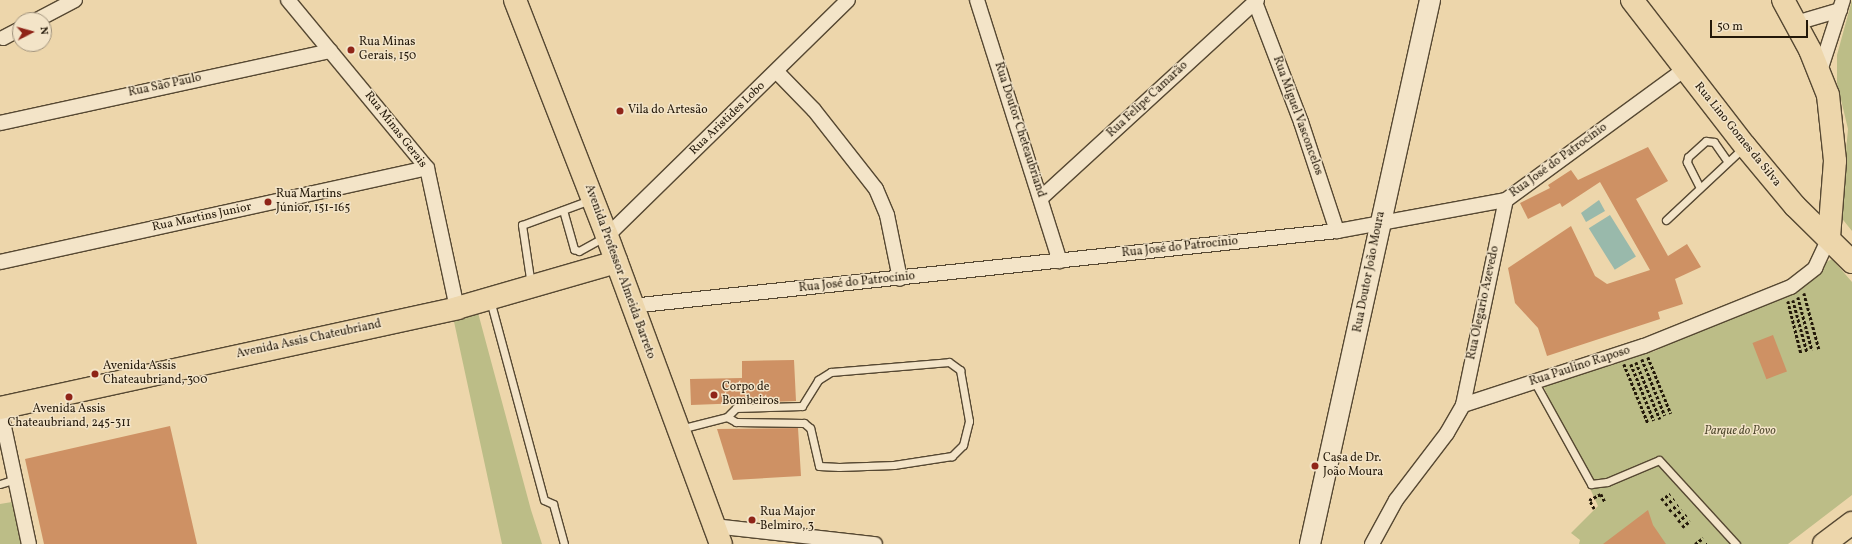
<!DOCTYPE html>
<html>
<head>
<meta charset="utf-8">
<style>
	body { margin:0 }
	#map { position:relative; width:1852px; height:544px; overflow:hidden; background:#edd6ab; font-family:Vollkorn,serif }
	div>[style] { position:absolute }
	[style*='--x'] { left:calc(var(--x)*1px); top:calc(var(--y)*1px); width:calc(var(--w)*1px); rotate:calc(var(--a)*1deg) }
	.green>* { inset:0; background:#bcbd87 }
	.water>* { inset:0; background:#99b9ab; transform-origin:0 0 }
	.building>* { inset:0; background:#ce9164; transform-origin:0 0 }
	.path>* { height:2.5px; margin-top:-1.25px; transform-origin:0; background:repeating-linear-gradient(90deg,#231809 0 3px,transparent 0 5px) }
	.roads { filter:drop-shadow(1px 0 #564832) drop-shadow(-1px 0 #564832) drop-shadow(0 1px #564832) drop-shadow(0 -1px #564832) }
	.lane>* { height:7px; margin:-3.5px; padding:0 3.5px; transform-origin:3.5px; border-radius:3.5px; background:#f3e4c8 }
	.street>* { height:14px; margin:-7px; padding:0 7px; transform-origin:7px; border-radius:7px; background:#f3e4c8 }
	.secondary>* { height:20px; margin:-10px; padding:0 10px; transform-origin:10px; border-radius:10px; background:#f3e4c8 }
	.primary>* { height:22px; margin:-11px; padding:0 11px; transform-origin:11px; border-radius:11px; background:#edd6ab }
	.dots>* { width:11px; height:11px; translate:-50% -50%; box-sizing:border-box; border:2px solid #f3e4c8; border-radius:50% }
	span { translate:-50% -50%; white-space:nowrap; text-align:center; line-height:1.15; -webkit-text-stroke:3px #f3e4c8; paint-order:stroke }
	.poi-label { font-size:12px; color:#231809 }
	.left { translate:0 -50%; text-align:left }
	.street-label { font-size:12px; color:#231809 }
	.park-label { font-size:12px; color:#514a2f; font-style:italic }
	.north { position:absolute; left:12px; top:12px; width:40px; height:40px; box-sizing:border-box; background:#f3e4c8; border:1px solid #a0927c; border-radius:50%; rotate:84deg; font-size:11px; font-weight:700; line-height:16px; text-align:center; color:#231809 }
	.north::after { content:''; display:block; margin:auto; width:14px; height:18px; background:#8f2418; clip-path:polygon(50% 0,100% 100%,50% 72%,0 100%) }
	.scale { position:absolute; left:1710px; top:20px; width:98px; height:18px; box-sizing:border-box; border:2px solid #231809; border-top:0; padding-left:5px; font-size:12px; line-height:14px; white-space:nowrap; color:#231809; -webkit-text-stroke:3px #f3e4c8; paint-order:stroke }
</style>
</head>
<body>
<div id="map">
	<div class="green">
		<i style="clip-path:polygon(1852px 0,1852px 231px,1840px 216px,1848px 129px,1837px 83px,1837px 55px)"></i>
		<i style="clip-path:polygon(1832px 259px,1852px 282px,1852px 495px,1788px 544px,1579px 544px,1580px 540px,1571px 533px,1598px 506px,1542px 383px,1655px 351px)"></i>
		<i style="clip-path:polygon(477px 309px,531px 510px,542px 544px,502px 544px,453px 317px)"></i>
		<i style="clip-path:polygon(12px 502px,21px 544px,0 544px,0 504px)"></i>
	</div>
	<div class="water">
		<i style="clip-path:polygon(1599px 200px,1605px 211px,1586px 222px,1581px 213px)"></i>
		<i style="left:1610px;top:215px;width:49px;height:25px;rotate:58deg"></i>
	</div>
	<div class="building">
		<i style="clip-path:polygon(1648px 147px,1668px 181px,1636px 199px,1668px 256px,1687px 244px,1701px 267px,1675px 279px,1683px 304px,1658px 312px,1660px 319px,1547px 356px,1538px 328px,1515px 303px,1508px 268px,1571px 226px,1595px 276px,1607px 284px,1650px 270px,1600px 182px,1562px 207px,1560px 203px,1528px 219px,1520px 203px,1550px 188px,1548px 185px,1571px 170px,1578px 180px)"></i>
		<i style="left:1773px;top:335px;width:39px;height:22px;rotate:69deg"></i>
		<i style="clip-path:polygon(794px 360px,796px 401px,691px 405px,690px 379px,742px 378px,742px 361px)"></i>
		<i style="clip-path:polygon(170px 426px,197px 544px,44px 544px,25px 459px)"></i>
		<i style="clip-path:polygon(798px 428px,801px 476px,733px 480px,717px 429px)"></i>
		<i style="clip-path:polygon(1648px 510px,1653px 525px,1666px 544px,1603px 544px)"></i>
	</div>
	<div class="path">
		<i style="--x:1804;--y:293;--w:58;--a:75"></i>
		<i style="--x:1798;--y:297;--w:55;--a:75.2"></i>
		<i style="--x:1793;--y:300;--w:54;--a:74.9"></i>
		<i style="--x:1788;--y:301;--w:54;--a:76"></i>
		<i style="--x:1648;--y:357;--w:61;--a:68"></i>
		<i style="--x:1642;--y:359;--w:61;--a:68"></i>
		<i style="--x:1636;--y:362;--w:62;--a:67.2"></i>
		<i style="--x:1624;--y:364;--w:64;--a:67.9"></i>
		<i style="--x:1631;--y:364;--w:61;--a:68"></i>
		<i style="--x:1661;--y:500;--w:11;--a:-34"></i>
		<i style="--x:1665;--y:505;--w:11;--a:-34"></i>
		<i style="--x:1594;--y:509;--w:10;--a:-119"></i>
		<i style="--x:1589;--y:500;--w:13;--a:-27"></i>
		<i style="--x:1601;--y:494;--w:9;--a:63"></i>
		<i style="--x:1669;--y:511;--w:11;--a:-34"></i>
		<i style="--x:1674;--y:516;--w:10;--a:-37"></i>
		<i style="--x:1678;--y:522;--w:11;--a:-41"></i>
		<i style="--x:1682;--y:527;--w:10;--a:-37"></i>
		<i style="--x:1695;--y:544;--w:10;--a:-37"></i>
		<i style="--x:1706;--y:544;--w:1;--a:0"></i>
	</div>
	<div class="roads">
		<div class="lane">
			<i style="--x:1699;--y:186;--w:27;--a:-117"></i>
			<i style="--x:1687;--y:162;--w:5;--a:-79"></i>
			<i style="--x:1688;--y:157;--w:24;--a:-42"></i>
			<i style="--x:1706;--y:141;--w:8;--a:7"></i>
			<i style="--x:1714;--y:142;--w:24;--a:55"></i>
			<i style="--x:563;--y:210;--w:41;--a:74.2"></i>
			<i style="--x:574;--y:249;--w:5;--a:22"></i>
			<i style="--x:579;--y:251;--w:29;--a:-29"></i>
			<i style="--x:1666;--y:220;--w:105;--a:-43.1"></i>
			<i style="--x:531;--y:285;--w:61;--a:-98.5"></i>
			<i style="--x:522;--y:225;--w:72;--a:-20.2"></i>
			<i style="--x:490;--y:300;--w:207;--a:74.9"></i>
			<i style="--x:544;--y:500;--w:10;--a:24"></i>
			<i style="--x:553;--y:504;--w:41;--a:74.6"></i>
			<i style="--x:1534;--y:381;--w:118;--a:61"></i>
			<i style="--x:1591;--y:484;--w:16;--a:-7"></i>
			<i style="--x:1607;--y:482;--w:56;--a:-22.9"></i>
			<i style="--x:1659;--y:460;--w:114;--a:47.5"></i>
			<i style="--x:680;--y:429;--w:49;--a:-14.3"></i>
			<i style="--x:727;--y:417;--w:13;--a:-45"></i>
			<i style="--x:736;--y:408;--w:66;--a:-1.7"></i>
			<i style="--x:802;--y:406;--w:31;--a:-58"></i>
			<i style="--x:818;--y:380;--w:15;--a:-32"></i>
			<i style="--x:831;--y:372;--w:118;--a:-4.8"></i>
			<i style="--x:949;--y:362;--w:14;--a:36"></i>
			<i style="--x:960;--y:370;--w:52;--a:80"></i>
			<i style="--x:969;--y:421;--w:25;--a:104"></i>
			<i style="--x:963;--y:445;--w:16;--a:135"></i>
			<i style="--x:952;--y:456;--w:59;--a:171.2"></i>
			<i style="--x:894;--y:465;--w:55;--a:177.9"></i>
			<i style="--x:839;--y:467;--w:20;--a:-177"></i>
			<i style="--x:819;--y:466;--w:39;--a:-103"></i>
			<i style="--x:810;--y:428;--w:8;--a:-140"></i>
			<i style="--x:804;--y:423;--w:68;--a:-179.2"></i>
			<i style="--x:736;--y:422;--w:10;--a:-151"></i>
			<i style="--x:0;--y:484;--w:16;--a:-18"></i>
		</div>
		<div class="street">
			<i style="--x:288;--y:0;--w:218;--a:50.4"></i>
			<i style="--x:427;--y:168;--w:143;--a:77.9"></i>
			<i style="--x:977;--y:0;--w:274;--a:72.4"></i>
			<i style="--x:1255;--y:2;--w:129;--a:69"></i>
			<i style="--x:1301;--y:122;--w:115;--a:71.7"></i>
			<i style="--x:37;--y:20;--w:43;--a:-27.8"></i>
			<i style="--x:1796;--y:23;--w:46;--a:-16.5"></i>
			<i style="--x:3;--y:38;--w:19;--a:-28"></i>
			<i style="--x:1820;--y:71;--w:75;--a:-72.1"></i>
			<i style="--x:777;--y:72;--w:53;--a:45.8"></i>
			<i style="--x:814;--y:110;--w:100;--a:51.9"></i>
			<i style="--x:876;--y:189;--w:28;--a:67"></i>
			<i style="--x:887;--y:215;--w:65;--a:78.5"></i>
			<i style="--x:0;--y:123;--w:338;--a:-12.3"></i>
			<i style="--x:1041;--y:198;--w:293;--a:-42.5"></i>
			<i style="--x:607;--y:236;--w:337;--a:-44.4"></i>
			<i style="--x:0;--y:262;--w:437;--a:-12.4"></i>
			<i style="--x:631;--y:306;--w:710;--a:-6.06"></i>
			<i style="--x:1337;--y:231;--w:172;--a:-10.4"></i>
			<i style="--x:1506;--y:200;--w:222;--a:-36.2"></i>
			<i style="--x:1463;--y:405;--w:190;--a:-18.1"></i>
			<i style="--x:1644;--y:346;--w:158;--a:-21.9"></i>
			<i style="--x:1791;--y:287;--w:31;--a:-38"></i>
			<i style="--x:1815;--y:268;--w:33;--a:-65"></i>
			<i style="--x:0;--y:408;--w:139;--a:78"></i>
			<i style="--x:714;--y:526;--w:162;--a:6.4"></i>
			<i style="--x:1372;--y:544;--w:50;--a:-61.4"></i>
			<i style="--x:1396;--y:500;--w:84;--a:-52.7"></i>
			<i style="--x:1447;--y:433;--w:32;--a:-60"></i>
			<i style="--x:1463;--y:405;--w:209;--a:-78.2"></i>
		</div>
		<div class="secondary">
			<i style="--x:1310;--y:544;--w:557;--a:-77.56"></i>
		</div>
		<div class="primary">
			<i style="--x:515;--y:0;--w:253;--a:68.7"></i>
			<i style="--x:607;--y:236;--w:328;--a:69.7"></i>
			<i style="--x:1632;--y:0;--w:185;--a:52.3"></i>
			<i style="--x:1745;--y:146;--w:78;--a:50.2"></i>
			<i style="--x:1795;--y:206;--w:80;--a:44.5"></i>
			<i style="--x:1783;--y:0;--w:57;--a:61.6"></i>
			<i style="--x:1810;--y:50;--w:48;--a:68.2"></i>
			<i style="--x:1828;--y:95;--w:66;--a:83.9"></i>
			<i style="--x:1835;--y:161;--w:77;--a:94.5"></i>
			<i style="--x:0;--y:408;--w:468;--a:-12.3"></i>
			<i style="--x:457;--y:308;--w:166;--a:-16.1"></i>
			<i style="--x:1824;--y:544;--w:35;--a:-37"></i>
		</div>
	</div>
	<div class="dots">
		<i style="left:351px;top:50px;background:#8f2418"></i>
		<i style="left:620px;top:111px;background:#8f2418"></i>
		<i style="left:268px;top:202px;background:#8f2418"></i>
		<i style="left:95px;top:374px;background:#8f2418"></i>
		<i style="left:714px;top:395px;background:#8f2418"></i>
		<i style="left:69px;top:397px;background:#8f2418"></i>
		<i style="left:1315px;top:466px;background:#8f2418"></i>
		<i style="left:752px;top:520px;background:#8f2418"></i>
	</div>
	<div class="poi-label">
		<span class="left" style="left:359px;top:50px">Rua Minas<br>Gerais, 150</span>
		<span class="left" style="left:628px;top:111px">Vila do Artesão</span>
		<span class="left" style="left:276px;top:202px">Rua Martins<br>Júnior, 151-165</span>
		<span class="left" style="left:103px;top:374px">Avenida Assis<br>Chateaubriand, 300</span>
		<span class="left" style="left:722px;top:395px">Corpo de<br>Bombeiros</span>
		<span style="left:69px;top:417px">Avenida Assis<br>Chateaubriand, 245-311</span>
		<span class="left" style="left:1323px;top:466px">Casa de Dr.<br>João Moura</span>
		<span class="left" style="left:760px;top:520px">Rua Major<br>Belmiro, 3</span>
	</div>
	<div class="street-label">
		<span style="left:165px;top:86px;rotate:-12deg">Rua São Paulo</span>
		<span style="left:1148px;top:100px;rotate:-43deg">Rua Felipe Camarão</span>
		<span style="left:1297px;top:116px;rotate:70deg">Rua Miguel Vasconcelos</span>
		<span style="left:728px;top:119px;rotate:-44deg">Rua Aristides Lobo</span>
		<span style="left:395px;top:130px;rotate:52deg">Rua Minas Gerais</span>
		<span style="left:1019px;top:130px;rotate:72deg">Rua Doutor Cheteaubriand</span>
		<span style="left:1737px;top:135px;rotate:51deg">Rua Lino Gomes da Silva</span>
		<span style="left:1559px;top:161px;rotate:-36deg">Rua José do Patrocínio</span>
		<span style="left:202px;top:218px;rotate:-12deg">Rua Martins Junior</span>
		<span style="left:1180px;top:248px;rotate:-6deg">Rua José do Patrocínio</span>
		<span style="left:619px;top:272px;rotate:70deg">Avenida Professor Almeida Barreto</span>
		<span style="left:1370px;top:272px;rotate:-79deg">Rua Doutor João Moura</span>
		<span style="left:857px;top:283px;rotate:-6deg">Rua José do Patrocínio</span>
		<span style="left:1484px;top:303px;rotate:-78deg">Rua Olegario Azevedo</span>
		<span style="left:309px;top:340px;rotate:-12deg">Avenida Assis Chateubriand</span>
		<span style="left:1580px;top:367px;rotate:-18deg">Rua Paulino Raposo</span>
	</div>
	<div class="park-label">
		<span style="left:1740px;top:432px">Parque do Povo</span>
	</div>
	<div class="north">N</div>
	<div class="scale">50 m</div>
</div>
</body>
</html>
